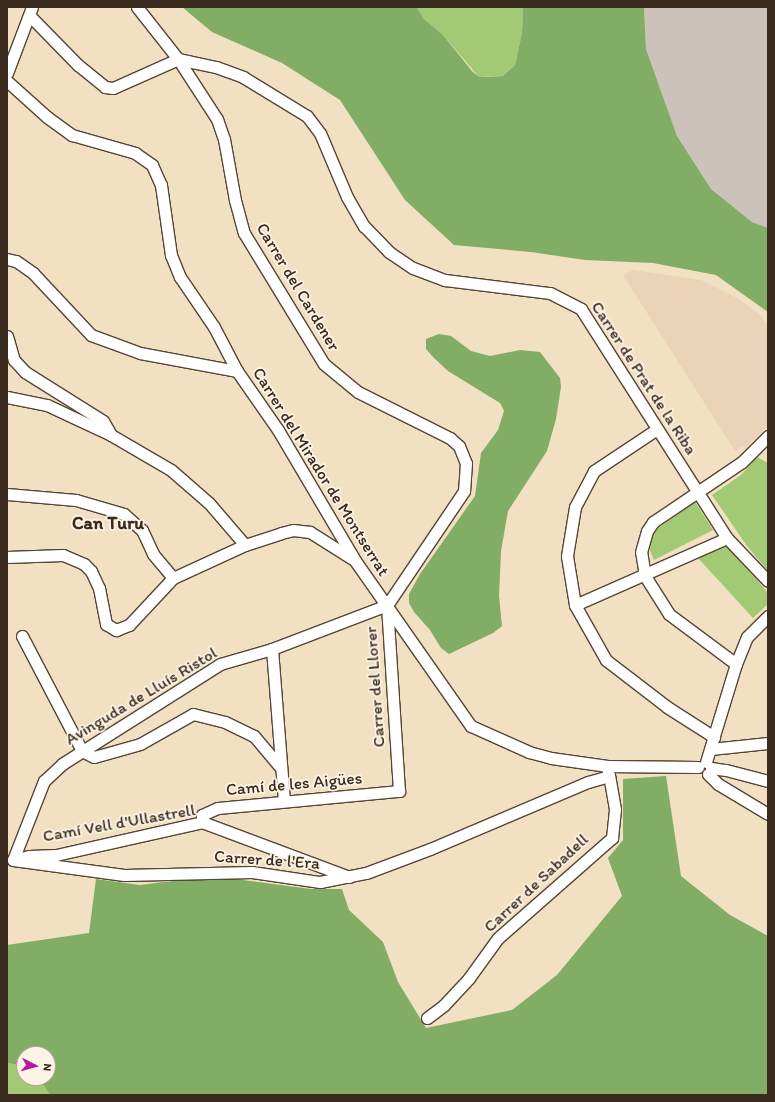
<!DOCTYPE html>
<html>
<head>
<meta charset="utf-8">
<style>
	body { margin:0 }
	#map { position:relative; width:775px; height:1102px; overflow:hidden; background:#f1e0c1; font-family:Itim,sans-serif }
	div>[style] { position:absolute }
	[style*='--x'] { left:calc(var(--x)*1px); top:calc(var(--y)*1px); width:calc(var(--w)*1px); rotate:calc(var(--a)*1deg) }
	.built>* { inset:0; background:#ead3b8 }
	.industrial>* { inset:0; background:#ccc2b9 }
	.green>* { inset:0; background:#a2c973 }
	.forest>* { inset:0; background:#81ad65 }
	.roads { filter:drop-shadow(1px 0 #564536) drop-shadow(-1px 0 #564536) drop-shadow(0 1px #564536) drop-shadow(0 -1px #564536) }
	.street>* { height:11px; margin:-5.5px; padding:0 5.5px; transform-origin:5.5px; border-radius:5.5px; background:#fff }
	span { translate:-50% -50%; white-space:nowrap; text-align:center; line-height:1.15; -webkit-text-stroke:3.5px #fcf5e5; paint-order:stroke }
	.street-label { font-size:17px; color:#3b2a1e }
	.neighbourhood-label { font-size:18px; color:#3b2a1e; font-weight:700 }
	.frame { position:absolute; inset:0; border:8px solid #3b2a1e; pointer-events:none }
	.north { position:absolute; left:16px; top:1046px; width:40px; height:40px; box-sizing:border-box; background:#fcf5e5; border:1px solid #afa495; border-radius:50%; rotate:96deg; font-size:11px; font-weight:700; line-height:16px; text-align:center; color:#3b2a1e }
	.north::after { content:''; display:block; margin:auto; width:14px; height:18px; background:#b5179e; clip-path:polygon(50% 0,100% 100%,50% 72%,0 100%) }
</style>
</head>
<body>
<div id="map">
	<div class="built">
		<i style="clip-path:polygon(633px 270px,701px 280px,739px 299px,759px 314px,768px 325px,768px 425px,745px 448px,743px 446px,735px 451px,623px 275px)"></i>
	</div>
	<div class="industrial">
		<i style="clip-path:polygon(644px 7px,768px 7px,768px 228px,752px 222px,711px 189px,677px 136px,646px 49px)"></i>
	</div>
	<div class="green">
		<i style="clip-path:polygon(417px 7px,523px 7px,522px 33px,515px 65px,503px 76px,479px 77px,443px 35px,424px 19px)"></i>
		<i style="clip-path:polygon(757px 457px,768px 463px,768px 571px,747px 546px,712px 495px,741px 475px)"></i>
		<i style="clip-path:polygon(695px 502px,713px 530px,654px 560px,650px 551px,651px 539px,657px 529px)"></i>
		<i style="clip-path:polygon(727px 545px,768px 593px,768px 604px,753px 618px,698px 558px)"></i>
		<i style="clip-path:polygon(7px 1063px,24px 1066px,24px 1078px,39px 1078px,50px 1095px,7px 1095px)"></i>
	</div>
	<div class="forest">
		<i style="clip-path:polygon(182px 7px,417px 7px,424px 19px,443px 35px,472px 71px,479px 77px,487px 77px,503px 76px,515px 65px,522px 33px,523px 7px,644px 7px,646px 49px,677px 136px,711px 189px,752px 222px,768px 228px,768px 312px,716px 275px,653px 263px,585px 260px,531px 252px,454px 245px,405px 200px,340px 100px,282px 63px,212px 32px)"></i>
		<i style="clip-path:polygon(439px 334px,451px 336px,471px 351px,490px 356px,520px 350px,540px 352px,560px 378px,561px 387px,556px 419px,547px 451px,508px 511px,501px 551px,499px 596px,502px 626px,493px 633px,449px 654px,441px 648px,430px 630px,414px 612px,409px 603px,409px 594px,420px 574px,475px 496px,481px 453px,498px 430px,504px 411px,500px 403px,448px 371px,433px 357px,426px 349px,426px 339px)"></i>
		<i style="clip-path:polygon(666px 776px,681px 876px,730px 915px,768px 936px,768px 1095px,50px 1095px,39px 1078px,48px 1078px,48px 1054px,24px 1054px,24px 1066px,7px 1063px,7px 945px,89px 933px,96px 879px,140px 885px,212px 876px,311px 889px,342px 889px,349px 910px,383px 942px,398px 982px,426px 1028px,512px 1010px,557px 975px,622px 896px,608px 858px,623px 840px,623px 779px)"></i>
	</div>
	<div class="roads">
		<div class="street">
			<i style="--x:137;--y:7;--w:66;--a:51.7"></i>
			<i style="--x:178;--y:59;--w:72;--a:57"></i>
			<i style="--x:217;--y:119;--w:21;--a:71"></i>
			<i style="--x:224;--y:139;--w:62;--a:79.8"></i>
			<i style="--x:235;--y:200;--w:34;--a:75"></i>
			<i style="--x:244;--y:233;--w:153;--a:58.6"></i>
			<i style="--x:324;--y:364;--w:44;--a:39.5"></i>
			<i style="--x:358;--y:392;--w:103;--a:26.6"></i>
			<i style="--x:450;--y:438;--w:12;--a:42"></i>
			<i style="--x:459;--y:446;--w:18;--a:68"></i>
			<i style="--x:466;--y:463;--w:28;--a:94"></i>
			<i style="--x:464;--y:491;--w:138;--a:124"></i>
			<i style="--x:30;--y:16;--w:69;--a:45.6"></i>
			<i style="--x:78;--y:65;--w:35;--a:39"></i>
			<i style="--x:105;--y:87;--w:8;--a:7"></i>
			<i style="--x:113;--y:88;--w:71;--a:-24"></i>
			<i style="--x:178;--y:59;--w:39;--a:12"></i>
			<i style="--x:216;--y:67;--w:29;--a:20"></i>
			<i style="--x:243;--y:77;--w:75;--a:31.4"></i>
			<i style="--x:307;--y:116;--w:21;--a:53"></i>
			<i style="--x:320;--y:133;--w:69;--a:67.1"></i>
			<i style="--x:347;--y:197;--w:34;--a:60"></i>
			<i style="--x:364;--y:226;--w:36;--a:46"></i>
			<i style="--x:389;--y:252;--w:29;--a:34"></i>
			<i style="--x:413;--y:268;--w:34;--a:21"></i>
			<i style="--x:445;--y:280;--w:106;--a:7.1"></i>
			<i style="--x:550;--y:293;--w:35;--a:27"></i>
			<i style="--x:581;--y:309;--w:272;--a:57.5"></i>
			<i style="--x:727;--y:538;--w:59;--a:46.4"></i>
			<i style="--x:7;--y:73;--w:71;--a:-69.3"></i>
			<i style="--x:7;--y:81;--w:54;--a:42"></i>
			<i style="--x:47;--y:117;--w:31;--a:36"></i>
			<i style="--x:72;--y:135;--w:66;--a:15.9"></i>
			<i style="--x:135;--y:153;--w:21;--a:35"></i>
			<i style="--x:152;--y:165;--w:22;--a:66"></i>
			<i style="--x:161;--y:185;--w:71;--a:81.9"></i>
			<i style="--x:171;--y:255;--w:24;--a:68"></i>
			<i style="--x:180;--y:277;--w:60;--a:55.8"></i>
			<i style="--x:214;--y:327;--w:50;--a:62.4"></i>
			<i style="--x:237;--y:371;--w:72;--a:55.2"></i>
			<i style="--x:278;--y:430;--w:153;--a:59.4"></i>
			<i style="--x:356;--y:562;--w:200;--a:55"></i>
			<i style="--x:471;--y:726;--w:64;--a:24.1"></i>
			<i style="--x:529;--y:752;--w:23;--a:15"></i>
			<i style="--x:551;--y:758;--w:57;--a:8.1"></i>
			<i style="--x:607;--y:766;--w:91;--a:0.6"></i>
			<i style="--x:7;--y:259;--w:9;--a:13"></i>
			<i style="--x:16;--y:261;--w:21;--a:35"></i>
			<i style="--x:33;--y:273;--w:85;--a:46.9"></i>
			<i style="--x:91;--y:335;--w:52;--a:20.2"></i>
			<i style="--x:140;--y:353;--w:99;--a:10.5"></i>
			<i style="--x:7;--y:336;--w:25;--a:74"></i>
			<i style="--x:14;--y:360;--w:16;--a:47"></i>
			<i style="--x:25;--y:372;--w:92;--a:32.1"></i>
			<i style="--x:103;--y:421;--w:16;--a:60"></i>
			<i style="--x:7;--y:397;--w:41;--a:11.3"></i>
			<i style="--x:47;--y:405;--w:71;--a:25.1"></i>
			<i style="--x:111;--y:435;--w:69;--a:30.3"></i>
			<i style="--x:171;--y:470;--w:50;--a:41"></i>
			<i style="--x:209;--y:503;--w:55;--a:49.4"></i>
			<i style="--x:657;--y:429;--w:76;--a:146.3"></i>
			<i style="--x:594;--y:471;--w:41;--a:117.8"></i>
			<i style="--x:575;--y:507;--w:50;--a:99.3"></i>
			<i style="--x:567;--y:556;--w:50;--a:80.7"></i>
			<i style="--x:575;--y:605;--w:63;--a:60.6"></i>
			<i style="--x:606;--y:660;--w:77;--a:37.6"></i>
			<i style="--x:667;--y:707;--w:56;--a:32.6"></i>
			<i style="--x:7;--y:494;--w:69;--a:5"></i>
			<i style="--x:76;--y:500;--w:50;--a:16.3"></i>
			<i style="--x:124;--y:514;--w:24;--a:42"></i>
			<i style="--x:142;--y:530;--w:26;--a:65"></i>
			<i style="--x:153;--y:554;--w:31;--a:50"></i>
			<i style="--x:7;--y:557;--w:56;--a:-2"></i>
			<i style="--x:63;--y:555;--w:23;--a:23"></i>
			<i style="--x:84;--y:564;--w:10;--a:45"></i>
			<i style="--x:91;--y:571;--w:19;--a:65"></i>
			<i style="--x:99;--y:588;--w:37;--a:79"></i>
			<i style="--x:106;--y:624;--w:12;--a:31"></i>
			<i style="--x:116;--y:630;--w:14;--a:-21"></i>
			<i style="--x:129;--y:625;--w:64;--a:-46.9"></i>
			<i style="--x:173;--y:578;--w:79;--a:-24.6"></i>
			<i style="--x:245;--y:545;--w:38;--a:-18"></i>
			<i style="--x:281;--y:533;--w:12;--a:-14"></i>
			<i style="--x:293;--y:530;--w:17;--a:7"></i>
			<i style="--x:310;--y:532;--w:49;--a:32.4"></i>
			<i style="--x:575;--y:605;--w:166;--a:-23.8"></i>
			<i style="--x:22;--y:636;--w:130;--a:62.4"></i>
			<i style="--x:82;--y:751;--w:13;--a:27"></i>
			<i style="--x:94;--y:757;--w:48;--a:-15.8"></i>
			<i style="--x:140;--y:744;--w:61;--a:-29.5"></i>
			<i style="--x:193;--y:714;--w:33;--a:14"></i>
			<i style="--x:225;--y:722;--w:32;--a:26"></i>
			<i style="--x:254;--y:736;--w:42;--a:49.8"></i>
			<i style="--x:272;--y:649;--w:151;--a:85.5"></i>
			<i style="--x:736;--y:664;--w:84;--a:-143.3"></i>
			<i style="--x:669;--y:614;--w:45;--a:-122.3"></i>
			<i style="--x:645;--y:576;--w:24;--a:-99"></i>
			<i style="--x:641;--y:552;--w:22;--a:-74"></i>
			<i style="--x:647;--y:531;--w:11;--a:-56"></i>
			<i style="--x:653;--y:522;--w:107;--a:-34"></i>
			<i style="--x:742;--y:462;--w:37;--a:-45"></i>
			<i style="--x:711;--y:749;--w:57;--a:-6"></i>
			<i style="--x:706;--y:762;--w:102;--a:-73"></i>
			<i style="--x:736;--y:664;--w:29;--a:-68"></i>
			<i style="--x:747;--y:637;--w:30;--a:-45"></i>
			<i style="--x:711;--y:768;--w:15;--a:8"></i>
			<i style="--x:726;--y:770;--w:43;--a:14.7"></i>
			<i style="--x:708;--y:774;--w:14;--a:45"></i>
			<i style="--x:718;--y:784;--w:58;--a:31"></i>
			<i style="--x:202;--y:822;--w:7;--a:-90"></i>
			<i style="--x:202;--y:815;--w:17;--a:-24"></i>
			<i style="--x:218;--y:808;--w:182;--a:-5.4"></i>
			<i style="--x:399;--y:791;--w:185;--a:-93.7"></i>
			<i style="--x:17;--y:859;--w:12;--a:-14"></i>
			<i style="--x:29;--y:856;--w:27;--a:-2"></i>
			<i style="--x:56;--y:855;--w:150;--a:-12.7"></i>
			<i style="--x:202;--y:822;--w:157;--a:20.5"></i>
			<i style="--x:13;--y:860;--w:112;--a:7.7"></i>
			<i style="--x:124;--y:875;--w:128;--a:-1.3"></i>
			<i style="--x:252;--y:872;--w:69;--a:8.4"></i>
			<i style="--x:320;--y:882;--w:47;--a:-11.1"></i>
			<i style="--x:366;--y:873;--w:68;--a:-20.6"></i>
			<i style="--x:430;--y:849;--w:172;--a:-23"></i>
			<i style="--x:588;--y:782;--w:22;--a:-16"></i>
			<i style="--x:609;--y:776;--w:10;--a:-101"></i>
			<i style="--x:13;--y:860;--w:85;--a:-68.6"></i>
			<i style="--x:44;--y:781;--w:25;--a:-43"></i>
			<i style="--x:62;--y:764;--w:187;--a:-32.3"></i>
			<i style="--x:220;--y:664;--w:54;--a:-16.1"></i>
			<i style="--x:272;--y:649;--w:123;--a:-20.9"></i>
			<i style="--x:427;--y:1018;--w:21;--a:-37"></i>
			<i style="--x:444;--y:1005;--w:37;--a:-47"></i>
			<i style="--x:469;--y:978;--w:49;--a:-54.1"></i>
			<i style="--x:498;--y:938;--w:152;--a:-41.3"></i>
			<i style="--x:612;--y:838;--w:29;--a:-84"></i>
			<i style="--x:615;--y:809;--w:34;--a:-100"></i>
		</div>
	</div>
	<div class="street-label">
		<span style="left:298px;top:287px;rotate:59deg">Carrer del Cardener</span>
		<span style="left:644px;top:378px;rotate:57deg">Carrer de Prat de la Riba</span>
		<span style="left:321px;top:472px;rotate:58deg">Carrer del Mirador de Montserrat</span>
		<span style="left:375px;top:687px;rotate:-94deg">Carrer del Llorer</span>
		<span style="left:141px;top:696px;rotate:-31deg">Avinguda de Lluís Ristol</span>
		<span style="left:294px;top:784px;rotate:-5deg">Camí de les Aigües</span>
		<span style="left:119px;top:823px;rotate:-10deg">Camí Vell d'Ullastrell</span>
		<span style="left:267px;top:860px;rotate:4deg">Carrer de l'Era</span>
		<span style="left:536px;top:883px;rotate:-43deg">Carrer de Sabadell</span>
	</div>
	<div class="neighbourhood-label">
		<span style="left:108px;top:523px">Can Turu</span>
	</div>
	<div class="frame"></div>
	<div class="north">N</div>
</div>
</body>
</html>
